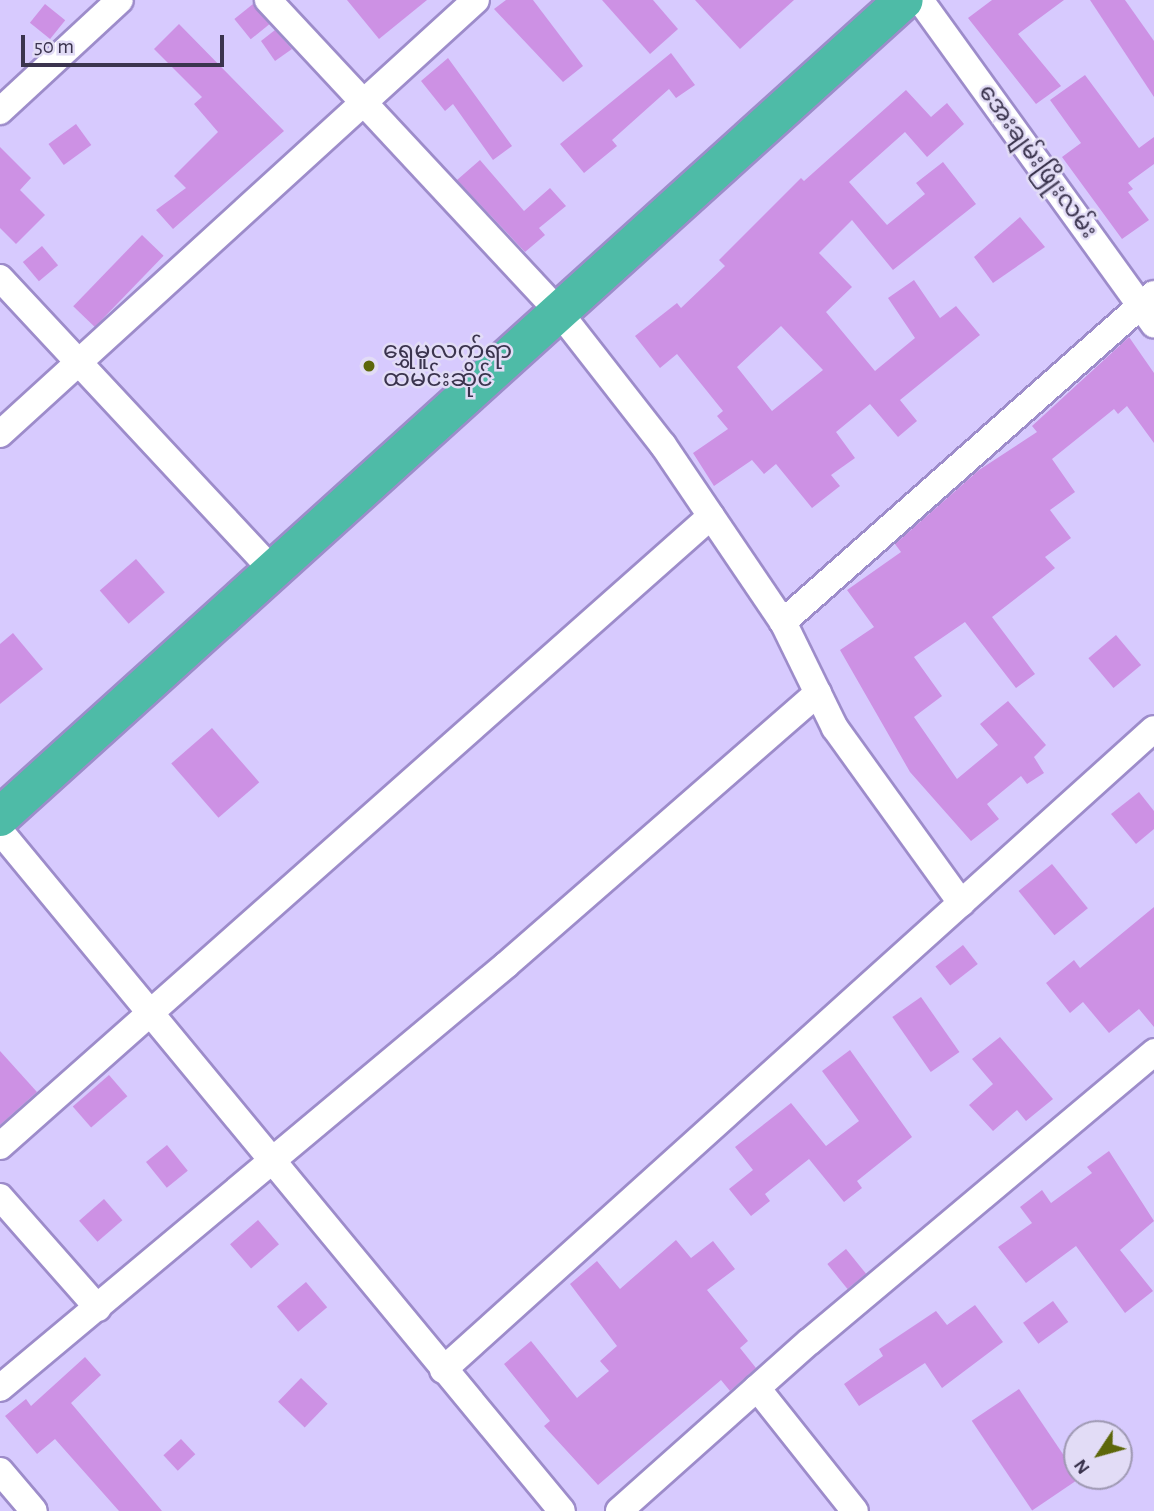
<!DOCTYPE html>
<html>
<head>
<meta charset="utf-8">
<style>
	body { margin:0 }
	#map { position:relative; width:1154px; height:1511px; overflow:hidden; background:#d7cafe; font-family:"Alegreya Sans","Noto Sans Myanmar",sans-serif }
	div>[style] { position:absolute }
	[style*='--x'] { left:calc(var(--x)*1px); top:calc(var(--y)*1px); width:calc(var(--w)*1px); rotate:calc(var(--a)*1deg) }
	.building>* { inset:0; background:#cd91e4; transform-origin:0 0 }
	.roads { filter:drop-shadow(2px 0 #9d8cca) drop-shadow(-2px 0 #9d8cca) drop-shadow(0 2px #9d8cca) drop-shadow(0 -2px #9d8cca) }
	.minor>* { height:26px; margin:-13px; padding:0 13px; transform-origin:13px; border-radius:13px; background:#fff }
	.trunk>* { height:38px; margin:-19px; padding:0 19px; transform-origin:19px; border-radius:19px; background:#4ebba7 }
	.dots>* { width:19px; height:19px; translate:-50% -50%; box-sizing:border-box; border:4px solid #e2dcf6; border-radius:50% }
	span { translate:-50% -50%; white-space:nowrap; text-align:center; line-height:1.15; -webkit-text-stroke:5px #e2dcf6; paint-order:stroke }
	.street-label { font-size:24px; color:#3b344e }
	.poi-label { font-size:24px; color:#3b344e }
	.left { translate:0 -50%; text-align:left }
	.north { position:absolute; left:1063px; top:1420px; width:70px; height:70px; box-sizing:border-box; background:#e2dcf6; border:2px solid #9f99b3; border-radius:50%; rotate:234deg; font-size:19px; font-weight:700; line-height:28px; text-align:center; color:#3b344e }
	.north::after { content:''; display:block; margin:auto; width:24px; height:32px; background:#5d670a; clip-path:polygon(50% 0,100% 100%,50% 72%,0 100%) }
	.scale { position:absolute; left:21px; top:35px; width:203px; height:32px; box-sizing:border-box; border:4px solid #3b344e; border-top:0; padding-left:9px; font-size:21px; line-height:24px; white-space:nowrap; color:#3b344e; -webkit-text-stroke:5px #e2dcf6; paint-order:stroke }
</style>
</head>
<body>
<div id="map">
	<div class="building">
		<i style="clip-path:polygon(347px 0,427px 0,379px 39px)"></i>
		<i style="clip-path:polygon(506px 0,533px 0,583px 66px,563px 82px,494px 9px)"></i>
		<i style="clip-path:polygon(602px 0,653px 0,678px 29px,650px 54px)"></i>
		<i style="clip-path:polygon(695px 0,794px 0,740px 49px)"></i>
		<i style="clip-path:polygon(992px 0,1064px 0,1018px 34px,1061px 86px,1036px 104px,968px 18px)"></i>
		<i style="clip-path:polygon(1090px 0,1125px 0,1154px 41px,1154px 97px)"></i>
		<i style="left:45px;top:4px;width:26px;height:24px;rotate:39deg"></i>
		<i style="left:253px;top:4px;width:26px;height:24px;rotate:51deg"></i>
		<i style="clip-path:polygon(179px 24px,284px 131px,173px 229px,156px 210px,186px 188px,174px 176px,218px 132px,194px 104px,202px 97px,154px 49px)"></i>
		<i style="clip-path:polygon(275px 30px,292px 49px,275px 61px,261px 41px)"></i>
		<i style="clip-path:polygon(671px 53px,695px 85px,676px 98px,669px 89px,612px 140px,617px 146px,584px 173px,560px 144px)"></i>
		<i style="clip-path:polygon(448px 58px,512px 146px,493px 160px,453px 104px,445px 111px,421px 81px)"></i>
		<i style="clip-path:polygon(1085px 75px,1139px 148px,1154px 137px,1154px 164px,1128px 183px,1133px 189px,1128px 192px,1149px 220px,1122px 239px,1062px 157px,1081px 143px,1050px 100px)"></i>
		<i style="clip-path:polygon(evenodd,906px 90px,931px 117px,947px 103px,964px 124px,927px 157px,905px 132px,849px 182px,887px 225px,925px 194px,916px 183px,943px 162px,976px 204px,893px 270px,852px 220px,819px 253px,852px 287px,826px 312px,875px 371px,915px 338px,888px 298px,914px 280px,940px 318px,956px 306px,980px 335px,900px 400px,917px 421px,898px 437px,870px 404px,836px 432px,855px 458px,831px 475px,840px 486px,812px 508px,776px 464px,764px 474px,752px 460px,714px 486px,693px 453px,728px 429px,717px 416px,723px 411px,677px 354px,660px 368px,635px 336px,677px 303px,681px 308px,725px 266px,719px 260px,801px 178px,804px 181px,906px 90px,781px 326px,823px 370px,772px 411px,737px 367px,781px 326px)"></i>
		<i style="left:76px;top:124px;width:26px;height:34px;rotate:54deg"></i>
		<i style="clip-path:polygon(0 147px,31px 178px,20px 190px,45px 215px,16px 244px,0 228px)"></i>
		<i style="clip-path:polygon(480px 160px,524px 211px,550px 188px,566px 206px,539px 228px,545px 235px,525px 252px,457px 180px)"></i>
		<i style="clip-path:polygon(1020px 217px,1045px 247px,993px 283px,974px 257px)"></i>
		<i style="left:142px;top:235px;width:30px;height:99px;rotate:44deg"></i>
		<i style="left:42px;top:246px;width:25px;height:25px;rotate:50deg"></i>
		<i style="clip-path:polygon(1129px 337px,1154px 373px,1154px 443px,1127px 406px,1118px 414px,1114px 409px,1052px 459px,1075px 492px,1050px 510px,1071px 538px,1045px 557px,1055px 568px,992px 617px,1035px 674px,1016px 688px,965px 622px,914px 657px,942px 696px,914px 717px,957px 779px,998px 745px,980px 724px,1008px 701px,1046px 745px,1034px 757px,1044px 773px,1027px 784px,1021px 776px,987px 804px,999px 819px,971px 841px,910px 772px,840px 650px,874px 627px,847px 590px,901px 552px,895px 544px,979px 470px,1037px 432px,1032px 426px)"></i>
		<i style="left:136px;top:559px;width:44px;height:48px;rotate:49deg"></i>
		<i style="clip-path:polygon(13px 633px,43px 669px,0 704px,0 644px)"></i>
		<i style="left:1116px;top:635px;width:39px;height:36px;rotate:50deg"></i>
		<i style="left:212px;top:728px;width:72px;height:54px;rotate:49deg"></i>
		<i style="clip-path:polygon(1139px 792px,1154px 811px,1154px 829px,1136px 844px,1111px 814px)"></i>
		<i style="left:1052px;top:864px;width:57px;height:43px;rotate:51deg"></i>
		<i style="clip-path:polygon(1154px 907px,1154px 1027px,1139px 1009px,1109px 1033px,1083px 1002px,1070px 1013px,1046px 983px,1074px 960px,1080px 968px)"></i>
		<i style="left:963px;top:945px;width:24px;height:35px;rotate:52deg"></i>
		<i style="left:921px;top:997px;width:67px;height:35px;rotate:55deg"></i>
		<i style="clip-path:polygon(1000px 1037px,1053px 1099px,1026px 1121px,1017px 1110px,993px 1131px,969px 1105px,993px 1084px,972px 1059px)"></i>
		<i style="clip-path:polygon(850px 1050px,912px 1137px,857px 1181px,862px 1188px,844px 1202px,809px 1159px,765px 1194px,770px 1201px,751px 1216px,729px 1189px,753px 1170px,735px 1147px,791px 1103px,826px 1146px,859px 1121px,822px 1071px)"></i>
		<i style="clip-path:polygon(0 1051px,37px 1092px,0 1125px)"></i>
		<i style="left:109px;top:1075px;width:28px;height:48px;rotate:49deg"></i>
		<i style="left:167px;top:1145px;width:33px;height:27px;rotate:51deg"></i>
		<i style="clip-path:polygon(1109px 1151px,1154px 1221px,1120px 1250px,1153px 1291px,1125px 1313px,1076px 1246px,1026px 1283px,998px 1247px,1032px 1223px,1020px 1207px,1042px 1190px,1051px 1203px,1092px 1173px,1087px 1167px)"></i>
		<i style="left:104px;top:1199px;width:28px;height:33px;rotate:49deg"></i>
		<i style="left:258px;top:1220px;width:32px;height:37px;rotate:49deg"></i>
		<i style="clip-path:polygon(676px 1240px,691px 1258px,713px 1241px,735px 1269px,707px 1290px,748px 1341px,740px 1348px,756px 1368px,730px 1391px,721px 1380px,598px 1485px,544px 1426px,550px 1421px,504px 1364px,531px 1341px,577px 1398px,609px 1371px,600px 1361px,617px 1346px,570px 1284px,597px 1261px,620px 1289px)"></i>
		<i style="left:846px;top:1249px;width:32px;height:24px;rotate:51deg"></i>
		<i style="left:306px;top:1282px;width:33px;height:38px;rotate:50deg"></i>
		<i style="left:1053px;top:1301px;width:26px;height:37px;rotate:54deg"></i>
		<i style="clip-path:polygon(975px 1305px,1003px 1342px,942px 1388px,925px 1363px,859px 1406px,844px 1384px,883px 1356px,879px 1349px,936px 1311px,947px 1325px)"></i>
		<i style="clip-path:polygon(85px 1357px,101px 1375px,71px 1403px,162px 1511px,119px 1511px,55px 1439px,37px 1454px,5px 1416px,26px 1399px,31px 1406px)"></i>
		<i style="left:301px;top:1378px;width:37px;height:33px;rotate:44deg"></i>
		<i style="left:1019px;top:1389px;width:108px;height:57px;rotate:56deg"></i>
		<i style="left:181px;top:1439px;width:21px;height:24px;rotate:47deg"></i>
	</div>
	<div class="roads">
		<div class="minor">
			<i style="--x:268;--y:0;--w:427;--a:47"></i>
			<i style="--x:559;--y:312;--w:169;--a:52"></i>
			<i style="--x:663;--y:445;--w:214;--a:55.9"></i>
			<i style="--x:783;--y:622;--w:118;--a:63.9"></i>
			<i style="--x:835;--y:728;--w:216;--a:54.2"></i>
			<i style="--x:920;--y:0;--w:400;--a:54.2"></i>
			<i style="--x:0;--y:111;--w:163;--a:-42.8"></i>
			<i style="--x:0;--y:278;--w:400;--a:47"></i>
			<i style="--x:0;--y:434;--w:644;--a:-42.36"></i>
			<i style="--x:783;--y:622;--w:495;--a:-41.5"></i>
			<i style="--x:0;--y:831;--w:882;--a:50.43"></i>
			<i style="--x:0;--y:1146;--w:950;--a:-41.54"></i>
			<i style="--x:0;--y:1197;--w:148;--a:48.6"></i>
			<i style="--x:443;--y:1370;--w:957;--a:-42.04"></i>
			<i style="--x:0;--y:1388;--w:660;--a:-39.89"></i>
			<i style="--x:506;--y:965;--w:414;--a:-41.1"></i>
			<i style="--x:757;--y:1388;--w:157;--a:51.5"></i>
			<i style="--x:0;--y:1471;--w:52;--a:49.6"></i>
			<i style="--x:619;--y:1511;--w:254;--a:-41.7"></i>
			<i style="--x:809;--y:1342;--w:451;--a:-40"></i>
		</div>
		<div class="trunk">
			<i style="--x:0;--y:817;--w:1218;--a:-42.11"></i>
		</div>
	</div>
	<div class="dots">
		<i style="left:369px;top:366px;background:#5d670a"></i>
	</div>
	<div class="street-label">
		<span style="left:1037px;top:162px;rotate:54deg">အေးချမ်းဖြိုးလမ်း</span>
	</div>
	<div class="poi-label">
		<span class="left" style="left:383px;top:366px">ရွှေမူလက်ရာ<br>ထမင်းဆိုင်</span>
	</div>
	<div class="north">N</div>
	<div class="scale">50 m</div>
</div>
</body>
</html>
